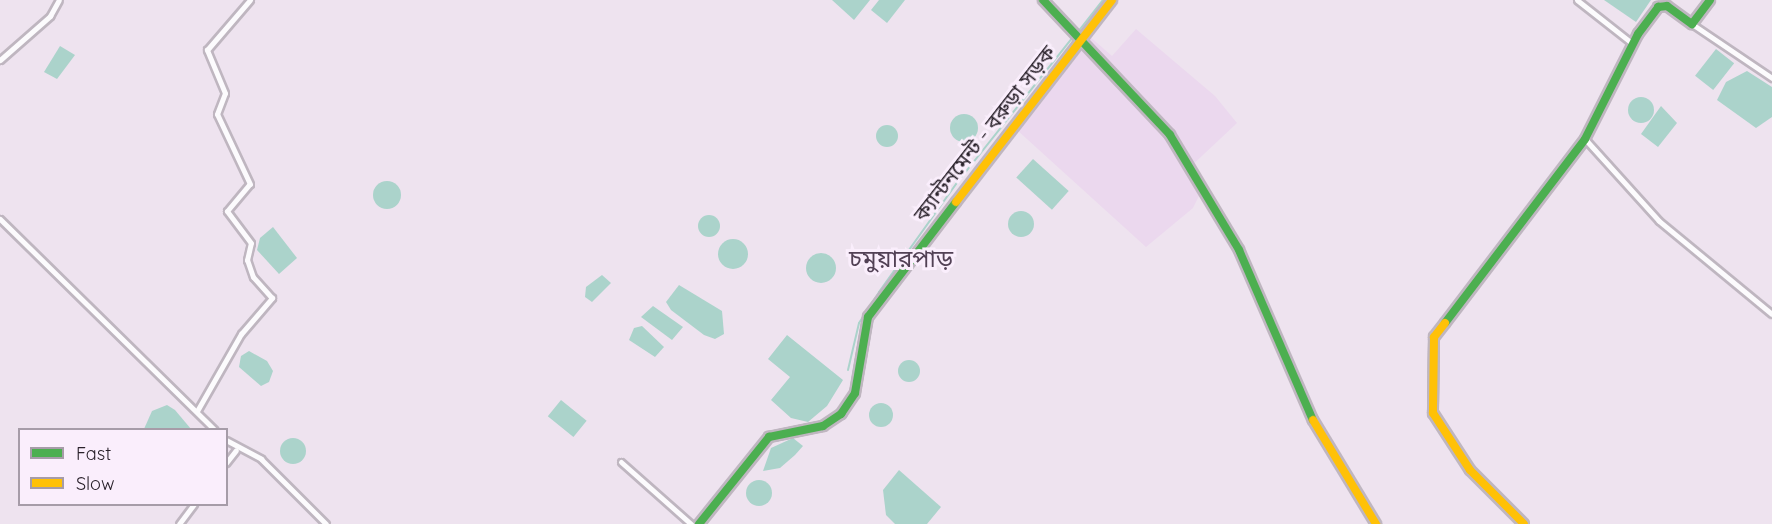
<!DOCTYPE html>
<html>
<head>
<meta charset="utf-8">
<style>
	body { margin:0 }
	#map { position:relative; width:1772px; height:524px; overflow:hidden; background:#eee3ef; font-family:Quicksand,"Noto Sans Bengali",sans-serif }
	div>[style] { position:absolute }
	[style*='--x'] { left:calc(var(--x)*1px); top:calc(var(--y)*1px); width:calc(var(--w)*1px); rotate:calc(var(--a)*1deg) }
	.built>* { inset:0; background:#ebd8ee }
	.water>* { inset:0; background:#abd3cb; transform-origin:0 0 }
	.round { border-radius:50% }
	.stream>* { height:2px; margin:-1px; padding:0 1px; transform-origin:1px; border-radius:1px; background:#abd3cb }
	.roads { filter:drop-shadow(2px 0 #bfb6c0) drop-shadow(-2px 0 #bfb6c0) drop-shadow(0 2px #bfb6c0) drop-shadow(0 -2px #bfb6c0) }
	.street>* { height:5px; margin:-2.5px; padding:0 2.5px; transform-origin:2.5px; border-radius:2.5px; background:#fcfbfd }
	.fast>* { height:8px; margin:-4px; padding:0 4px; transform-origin:4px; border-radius:4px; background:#4caf50 }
	.slow>* { height:8px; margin:-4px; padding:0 4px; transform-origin:4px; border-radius:4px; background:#ffc107 }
	span { translate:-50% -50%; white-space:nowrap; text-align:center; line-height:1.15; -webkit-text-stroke:6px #faeefc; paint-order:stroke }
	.street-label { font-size:21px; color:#29212a }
	.quarter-label { font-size:24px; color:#524155 }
	.legend { position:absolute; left:18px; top:428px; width:210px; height:78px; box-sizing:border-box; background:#faeefc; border:2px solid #a69ca8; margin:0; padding:8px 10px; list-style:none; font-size:18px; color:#29212a }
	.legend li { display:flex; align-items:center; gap:12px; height:30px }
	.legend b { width:30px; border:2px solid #a69ca8 }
</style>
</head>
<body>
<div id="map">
	<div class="built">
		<i style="clip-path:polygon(1136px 29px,1215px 96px,1237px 123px,1187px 170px,1201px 192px,1193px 208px,1146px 247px,1017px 130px,1088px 35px,1112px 56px)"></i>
	</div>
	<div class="water">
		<i style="clip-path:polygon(832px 0,870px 0,854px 20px)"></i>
		<i style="clip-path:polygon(879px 0,905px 0,887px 23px,871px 10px)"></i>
		<i style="clip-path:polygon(1604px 0,1651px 0,1636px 22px)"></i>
		<i style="clip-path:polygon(60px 46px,75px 55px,57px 79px,44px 72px)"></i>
		<i style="left:1716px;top:49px;width:23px;height:34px;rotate:38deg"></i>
		<i style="clip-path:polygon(1747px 71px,1772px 87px,1772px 117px,1756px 128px,1717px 100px,1726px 82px)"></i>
		<i class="round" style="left:1628px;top:97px;width:26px;height:26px"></i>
		<i style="clip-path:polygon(1661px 106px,1677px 123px,1658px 147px,1641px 134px)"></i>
		<i class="round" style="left:950px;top:114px;width:28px;height:28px"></i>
		<i class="round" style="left:876px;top:125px;width:22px;height:22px"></i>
		<i style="left:1033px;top:159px;width:48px;height:25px;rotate:42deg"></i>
		<i class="round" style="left:373px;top:181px;width:28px;height:28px"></i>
		<i class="round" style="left:1008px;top:211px;width:26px;height:26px"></i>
		<i class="round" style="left:698px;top:215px;width:22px;height:22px"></i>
		<i style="clip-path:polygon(273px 227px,297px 258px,279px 274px,257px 250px,260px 238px)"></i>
		<i class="round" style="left:718px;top:239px;width:30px;height:30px"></i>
		<i class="round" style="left:806px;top:253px;width:30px;height:30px"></i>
		<i style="clip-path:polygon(602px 275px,611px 283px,592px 302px,585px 297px,586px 287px)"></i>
		<i style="clip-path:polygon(679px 285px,722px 311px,724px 334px,715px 339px,704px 335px,671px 310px,666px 302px)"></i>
		<i style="clip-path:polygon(653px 306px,683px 327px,672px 340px,641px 317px)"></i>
		<i style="clip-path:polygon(642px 326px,664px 347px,655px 357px,629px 340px,634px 328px)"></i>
		<i style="clip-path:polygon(787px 335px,843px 380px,827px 406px,808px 422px,791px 418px,771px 400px,790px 377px,768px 359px)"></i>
		<i style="clip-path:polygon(249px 351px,267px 361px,273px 371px,269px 382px,261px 386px,239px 367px,241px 356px)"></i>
		<i class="round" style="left:898px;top:360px;width:22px;height:22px"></i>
		<i style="left:561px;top:400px;width:33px;height:21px;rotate:39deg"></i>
		<i class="round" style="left:869px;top:403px;width:24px;height:24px"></i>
		<i style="clip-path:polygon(167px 405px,175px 410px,191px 429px,144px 429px,152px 411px)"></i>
		<i style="clip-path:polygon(793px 438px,803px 446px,795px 455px,780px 468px,763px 471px,771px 448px)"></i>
		<i class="round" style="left:280px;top:438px;width:26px;height:26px"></i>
		<i style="clip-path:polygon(899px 470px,941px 507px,927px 524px,895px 524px,886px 515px,883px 490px)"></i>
		<i class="round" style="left:746px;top:480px;width:26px;height:26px"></i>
	</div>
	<div class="stream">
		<i style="--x:1077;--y:33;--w:42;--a:-51.8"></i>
		<i style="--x:848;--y:370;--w:48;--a:-76.8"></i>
		<i style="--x:859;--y:323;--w:37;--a:-57"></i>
		<i style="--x:879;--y:292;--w:133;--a:-54.5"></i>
		<i style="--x:956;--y:184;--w:188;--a:-51.5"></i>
	</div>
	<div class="roads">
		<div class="street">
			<i style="--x:1577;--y:0;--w:71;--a:38.2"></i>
			<i style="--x:1692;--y:24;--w:97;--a:34"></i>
			<i style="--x:0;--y:60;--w:67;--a:-41.3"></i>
			<i style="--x:50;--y:16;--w:18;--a:-61"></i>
			<i style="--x:1585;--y:139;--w:110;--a:47.9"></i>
			<i style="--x:1659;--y:221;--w:146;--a:39.5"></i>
			<i style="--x:0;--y:219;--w:301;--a:44.5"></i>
			<i style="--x:197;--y:411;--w:89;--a:-60.3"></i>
			<i style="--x:241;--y:334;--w:48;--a:-49.3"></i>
			<i style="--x:272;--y:298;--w:28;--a:-132"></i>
			<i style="--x:253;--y:277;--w:18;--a:-109"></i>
			<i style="--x:247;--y:260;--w:17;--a:-77"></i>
			<i style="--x:251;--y:243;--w:40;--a:-127"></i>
			<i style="--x:227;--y:211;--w:35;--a:-50"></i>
			<i style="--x:250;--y:184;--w:77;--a:-115.2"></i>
			<i style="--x:217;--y:114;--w:22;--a:-69"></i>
			<i style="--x:225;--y:93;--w:47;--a:-112.7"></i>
			<i style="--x:207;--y:50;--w:66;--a:-49.3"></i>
			<i style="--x:226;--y:440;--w:40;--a:28"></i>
			<i style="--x:261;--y:459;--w:92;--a:45"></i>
			<i style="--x:621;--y:462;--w:94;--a:41.5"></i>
			<i style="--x:226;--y:463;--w:16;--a:-52"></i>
			<i style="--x:179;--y:524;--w:25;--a:-53"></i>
		</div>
		<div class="fast">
			<i style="--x:1043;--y:0;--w:185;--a:46.7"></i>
			<i style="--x:1170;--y:135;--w:134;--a:59"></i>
			<i style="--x:1239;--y:250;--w:185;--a:66.5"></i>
			<i style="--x:1445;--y:323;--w:231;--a:-52.7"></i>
			<i style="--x:1585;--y:139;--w:118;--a:-63.2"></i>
			<i style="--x:1638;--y:34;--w:34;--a:-53"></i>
			<i style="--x:1658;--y:7;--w:9;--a:-6"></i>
			<i style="--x:1667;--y:6;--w:31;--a:36"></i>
			<i style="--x:1692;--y:24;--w:30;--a:-53"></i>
			<i style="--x:699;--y:524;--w:112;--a:-51.2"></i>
			<i style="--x:769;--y:437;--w:55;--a:-11.5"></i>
			<i style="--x:823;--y:426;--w:22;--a:-34"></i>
			<i style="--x:841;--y:414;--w:25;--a:-56"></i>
			<i style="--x:855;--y:393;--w:77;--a:-80.3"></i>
			<i style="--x:868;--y:317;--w:145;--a:-52.6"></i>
		</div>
		<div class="slow">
			<i style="--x:956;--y:202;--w:255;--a:-52.3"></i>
			<i style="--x:1445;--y:323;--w:18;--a:128"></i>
			<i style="--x:1434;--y:337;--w:76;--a:90.8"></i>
			<i style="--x:1433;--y:413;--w:68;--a:57"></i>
			<i style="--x:1470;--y:470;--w:76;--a:45"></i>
			<i style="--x:1313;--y:420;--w:122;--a:58.8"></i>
		</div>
	</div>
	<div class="street-label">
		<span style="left:984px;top:133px;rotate:-52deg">ক্যান্টনমেন্ট - বরুড়া সড়ক</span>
	</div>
	<div class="quarter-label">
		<span style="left:901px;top:259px">চমুয়ারপাড়</span>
	</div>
	<ul class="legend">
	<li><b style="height:8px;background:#4caf50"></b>Fast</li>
	<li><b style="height:8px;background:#ffc107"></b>Slow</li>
	</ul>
</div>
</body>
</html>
